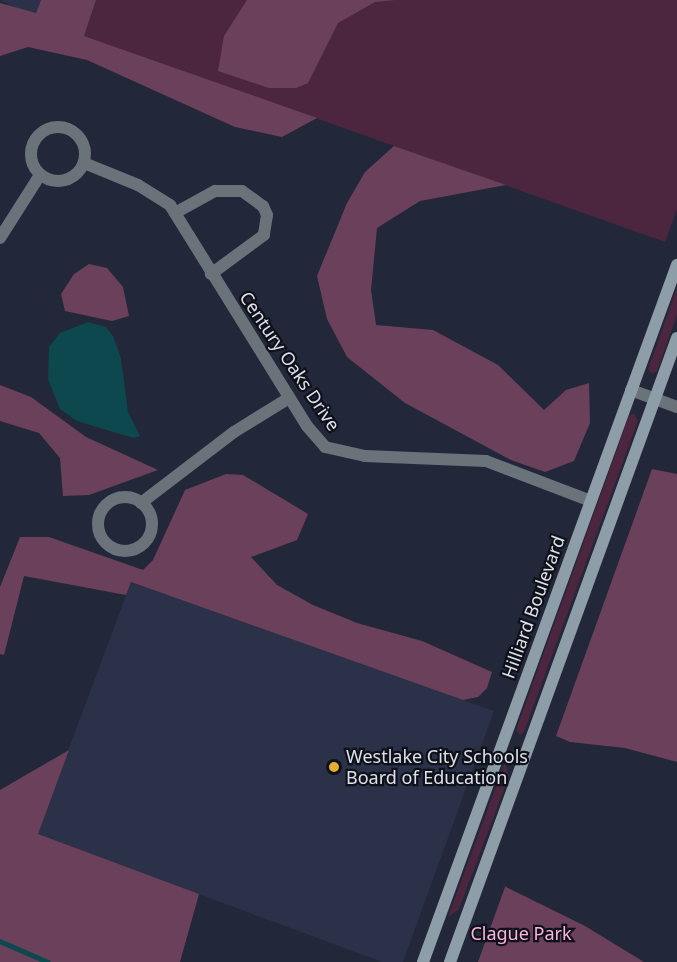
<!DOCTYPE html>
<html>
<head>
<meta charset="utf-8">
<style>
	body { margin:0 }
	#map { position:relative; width:677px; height:962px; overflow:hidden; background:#23273a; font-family:"Noto Sans",sans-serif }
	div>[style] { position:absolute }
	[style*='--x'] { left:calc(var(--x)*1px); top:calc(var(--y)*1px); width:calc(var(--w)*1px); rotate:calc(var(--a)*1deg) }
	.built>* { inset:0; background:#2a3148 }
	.green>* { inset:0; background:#4c263f }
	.forest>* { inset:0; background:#6b405b }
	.water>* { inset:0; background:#0c484d }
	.stream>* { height:4.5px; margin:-2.25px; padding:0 2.25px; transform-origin:2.25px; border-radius:2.25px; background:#0c484d }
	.minor>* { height:12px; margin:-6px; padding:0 6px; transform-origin:6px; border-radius:6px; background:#6a737a }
	.minor>.ring { margin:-6px; padding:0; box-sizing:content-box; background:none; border:12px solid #6a737a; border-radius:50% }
	.secondary>* { height:12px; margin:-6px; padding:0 6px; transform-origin:6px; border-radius:6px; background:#8e9ea8 }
	.dots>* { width:16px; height:16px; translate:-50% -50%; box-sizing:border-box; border:3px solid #0f1119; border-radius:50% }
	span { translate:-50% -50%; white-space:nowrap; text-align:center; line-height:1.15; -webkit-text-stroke:4.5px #0f1119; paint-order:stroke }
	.street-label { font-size:18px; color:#dde1ed }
	.poi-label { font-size:18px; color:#dde1ed }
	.left { translate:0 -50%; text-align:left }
	.park-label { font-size:18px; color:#fdb4e1 }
</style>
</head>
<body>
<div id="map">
	<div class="built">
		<i style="clip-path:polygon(0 0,41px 0,36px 13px,24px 12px)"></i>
		<i style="clip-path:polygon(131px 582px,494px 711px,403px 962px,382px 962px,37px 834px)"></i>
	</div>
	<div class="green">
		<i style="clip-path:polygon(96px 0,677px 0,677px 209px,665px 242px,84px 36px)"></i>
		<i style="clip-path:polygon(677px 288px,677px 315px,657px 371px,652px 374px,648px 369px)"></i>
		<i style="clip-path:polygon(634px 413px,638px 421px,524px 732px,520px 735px,516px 730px,629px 416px)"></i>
		<i style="clip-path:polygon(505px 762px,509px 776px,459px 909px,448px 917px)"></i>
	</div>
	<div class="forest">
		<i style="clip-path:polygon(41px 0,96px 0,84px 36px,317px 118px,282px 137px,235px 127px,87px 60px,28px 47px,0 56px,0 3px,36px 13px)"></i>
		<i style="clip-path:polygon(247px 0,395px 0,375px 2px,338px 23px,308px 83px,296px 88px,269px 88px,218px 71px,224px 36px)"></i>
		<i style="clip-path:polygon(394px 146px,506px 185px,420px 201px,377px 228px,371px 290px,376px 325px,433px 330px,498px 365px,544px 410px,566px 390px,589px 383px,590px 423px,574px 461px,545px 472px,511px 460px,405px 403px,347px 357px,327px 319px,317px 276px,347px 203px,365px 172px)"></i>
		<i style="clip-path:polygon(89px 264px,107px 268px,123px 287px,129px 316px,112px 321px,65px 311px,61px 294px,74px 274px)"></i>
		<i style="clip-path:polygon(0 385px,31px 397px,86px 437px,158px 470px,89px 495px,63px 496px,60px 458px,39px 433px,0 421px)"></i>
		<i style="clip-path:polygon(652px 469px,677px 474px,677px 762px,625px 748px,570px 742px,556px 736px)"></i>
		<i style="clip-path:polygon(226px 474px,243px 475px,308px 514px,297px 540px,251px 557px,277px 585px,313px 605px,357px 623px,422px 641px,492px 672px,487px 688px,478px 697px,463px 700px,131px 582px,126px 595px,24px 576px,4px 655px,0 654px,0 587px,20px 537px,49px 537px,143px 570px,153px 560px,185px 490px)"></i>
		<i style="clip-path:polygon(69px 750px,38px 834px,199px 894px,180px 962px,0 962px,0 790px)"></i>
		<i style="clip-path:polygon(502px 885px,585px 926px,644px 962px,478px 962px,505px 887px)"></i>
	</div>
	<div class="water">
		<i style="clip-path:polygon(88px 322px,106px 327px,113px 336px,121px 358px,128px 412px,140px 436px,134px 438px,100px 428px,77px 421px,60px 409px,48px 379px,49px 347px,60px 333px)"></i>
	</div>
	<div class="stream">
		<i style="--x:0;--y:941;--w:52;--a:23.6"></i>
	</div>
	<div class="minor">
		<i class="ring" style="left:31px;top:127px;width:42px;height:42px"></i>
		<i style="--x:84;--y:163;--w:58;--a:22.2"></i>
		<i style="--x:138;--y:185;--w:38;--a:32"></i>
		<i style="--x:170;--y:205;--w:260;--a:58.2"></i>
		<i style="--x:307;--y:426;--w:28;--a:49"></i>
		<i style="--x:325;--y:447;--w:41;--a:12.7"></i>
		<i style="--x:365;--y:456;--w:121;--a:2.4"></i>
		<i style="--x:486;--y:461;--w:112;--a:20.9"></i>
		<i style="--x:175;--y:213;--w:46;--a:-28.8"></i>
		<i style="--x:215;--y:191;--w:27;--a:0"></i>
		<i style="--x:242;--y:191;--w:26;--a:36"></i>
		<i style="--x:263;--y:206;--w:10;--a:66"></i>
		<i style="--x:267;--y:215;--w:20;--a:99"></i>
		<i style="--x:264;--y:235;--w:66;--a:143.7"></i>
		<i style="--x:0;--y:238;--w:75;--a:-57.6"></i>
		<i style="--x:631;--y:390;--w:49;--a:20.3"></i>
		<i class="ring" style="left:98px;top:497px;width:42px;height:42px"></i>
		<i style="--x:141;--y:503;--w:117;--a:-37.4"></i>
		<i style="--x:234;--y:432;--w:65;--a:-31.7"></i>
	</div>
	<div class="secondary">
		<i style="--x:423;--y:962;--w:742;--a:-69.98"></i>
		<i style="--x:450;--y:962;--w:664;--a:-70.01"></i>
	</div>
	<div class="dots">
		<i style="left:334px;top:767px;background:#e2af34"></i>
	</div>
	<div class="street-label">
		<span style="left:290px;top:361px;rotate:56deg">Century Oaks Drive</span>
		<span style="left:533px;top:607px;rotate:-70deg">Hilliard Boulevard</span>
	</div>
	<div class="poi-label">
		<span class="left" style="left:346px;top:767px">Westlake City Schools<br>Board of Education</span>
	</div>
	<div class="park-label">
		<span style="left:521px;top:933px">Clague Park</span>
	</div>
</div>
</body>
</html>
